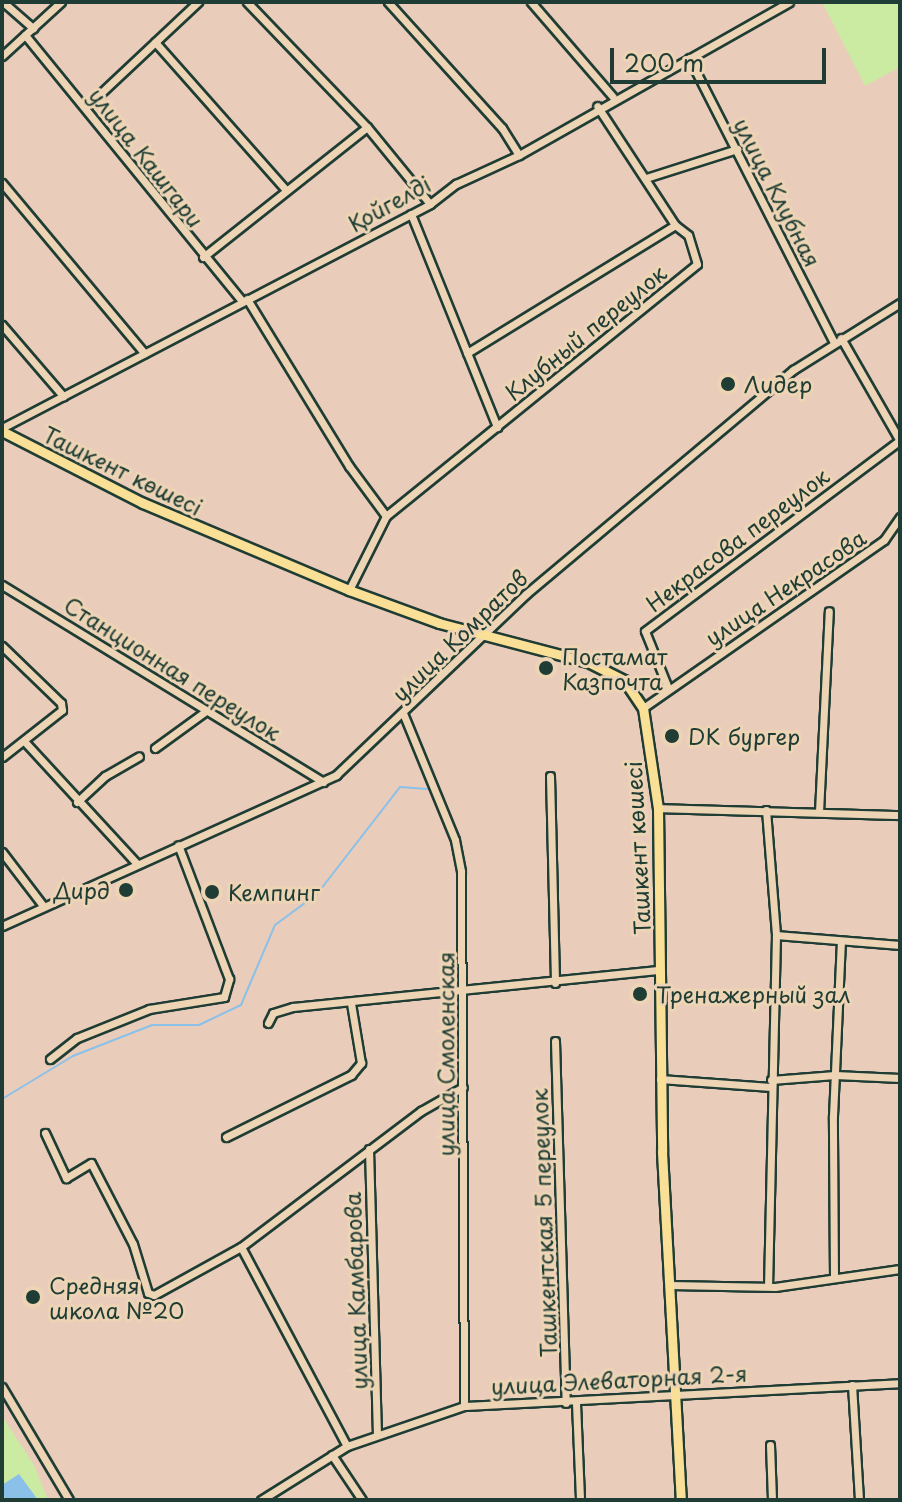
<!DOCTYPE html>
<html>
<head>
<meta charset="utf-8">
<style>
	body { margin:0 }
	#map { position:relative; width:902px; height:1502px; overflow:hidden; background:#eaccba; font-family:"Playpen Sans",sans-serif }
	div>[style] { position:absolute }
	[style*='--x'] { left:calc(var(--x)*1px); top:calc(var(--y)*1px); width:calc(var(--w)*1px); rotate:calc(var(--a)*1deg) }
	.green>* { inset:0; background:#cbeaa2 }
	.water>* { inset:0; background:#8bc1e9 }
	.stream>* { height:2px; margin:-1px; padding:0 1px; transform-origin:1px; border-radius:1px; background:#8bc1e9 }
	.roads { filter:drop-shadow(2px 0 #1f3d34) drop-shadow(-2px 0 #1f3d34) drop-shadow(0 2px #1f3d34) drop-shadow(0 -2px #1f3d34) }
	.minor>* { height:7px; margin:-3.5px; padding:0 3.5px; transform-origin:3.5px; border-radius:3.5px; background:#edd4b5 }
	.major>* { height:9px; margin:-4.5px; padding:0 4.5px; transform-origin:4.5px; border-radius:4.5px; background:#fadf96 }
	.dots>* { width:22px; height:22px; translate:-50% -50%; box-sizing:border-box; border:4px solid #edd4b5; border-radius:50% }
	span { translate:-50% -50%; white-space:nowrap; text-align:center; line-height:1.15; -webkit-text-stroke:6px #edd4b5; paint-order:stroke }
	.street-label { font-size:22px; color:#1f3d34 }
	.poi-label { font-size:22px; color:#1f3d34 }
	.left { translate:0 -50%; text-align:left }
	.right { translate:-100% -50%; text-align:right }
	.frame { position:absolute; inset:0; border:4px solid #1f3d34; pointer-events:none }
	.scale { position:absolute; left:610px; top:48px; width:216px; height:36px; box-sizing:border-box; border:4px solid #1f3d34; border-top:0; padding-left:10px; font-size:24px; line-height:28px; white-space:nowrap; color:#1f3d34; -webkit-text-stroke:6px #edd4b5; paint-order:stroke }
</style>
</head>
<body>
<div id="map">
	<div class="green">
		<i style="clip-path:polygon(822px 2px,900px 2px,900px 67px,865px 86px)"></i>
		<i style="clip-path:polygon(2px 1416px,34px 1465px,48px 1500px,2px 1500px)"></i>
	</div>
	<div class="water">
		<i style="clip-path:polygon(19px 1474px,38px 1500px,5px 1500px,2px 1485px)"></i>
	</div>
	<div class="stream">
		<i style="--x:2;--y:1099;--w:83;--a:-31.2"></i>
		<i style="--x:73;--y:1056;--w:85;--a:-21.4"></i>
		<i style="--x:152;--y:1025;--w:47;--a:0"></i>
		<i style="--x:199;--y:1025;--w:47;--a:-25.5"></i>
		<i style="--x:241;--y:1005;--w:87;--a:-67"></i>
		<i style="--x:275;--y:925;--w:52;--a:-36.4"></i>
		<i style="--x:317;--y:894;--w:135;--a:-52.2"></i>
		<i style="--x:400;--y:787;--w:27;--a:4"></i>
	</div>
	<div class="roads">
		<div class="minor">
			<i style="--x:3;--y:2;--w:40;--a:41"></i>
			<i style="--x:247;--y:2;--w:173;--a:46.2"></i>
			<i style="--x:367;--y:127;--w:99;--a:50.7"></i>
			<i style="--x:388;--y:2;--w:170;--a:47.9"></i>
			<i style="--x:502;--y:128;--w:32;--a:58"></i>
			<i style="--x:531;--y:2;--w:125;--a:49.2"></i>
			<i style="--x:25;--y:35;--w:343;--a:50.8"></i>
			<i style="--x:155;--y:42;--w:198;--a:48.5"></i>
			<i style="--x:2;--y:56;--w:80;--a:-42.5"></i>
			<i style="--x:689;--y:58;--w:320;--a:63"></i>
			<i style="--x:86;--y:107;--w:154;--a:-43.2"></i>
			<i style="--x:646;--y:178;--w:96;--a:-17.7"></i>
			<i style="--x:2;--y:183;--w:222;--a:50.1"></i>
			<i style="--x:411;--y:214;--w:230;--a:68"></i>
			<i style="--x:203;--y:257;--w:209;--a:-38.4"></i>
			<i style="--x:247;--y:299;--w:196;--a:58.6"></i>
			<i style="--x:349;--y:466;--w:62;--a:53.5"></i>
			<i style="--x:2;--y:325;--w:94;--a:49.3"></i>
			<i style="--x:841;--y:338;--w:119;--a:60.2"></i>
			<i style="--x:467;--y:353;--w:244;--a:-31.6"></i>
			<i style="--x:2;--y:428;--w:483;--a:-27.6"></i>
			<i style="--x:430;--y:204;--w:33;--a:-38"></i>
			<i style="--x:456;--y:184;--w:69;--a:-24.7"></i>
			<i style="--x:519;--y:155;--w:310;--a:-29.5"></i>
			<i style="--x:2;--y:585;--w:377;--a:31.5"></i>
			<i style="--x:349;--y:590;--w:83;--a:-63.4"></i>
			<i style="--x:386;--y:516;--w:400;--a:-39"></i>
			<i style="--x:697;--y:264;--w:30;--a:-107"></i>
			<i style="--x:688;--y:235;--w:16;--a:-142"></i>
			<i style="--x:675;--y:225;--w:142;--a:-123.2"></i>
			<i style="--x:2;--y:646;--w:82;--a:44"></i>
			<i style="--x:61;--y:703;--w:7;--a:82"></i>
			<i style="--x:62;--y:710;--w:76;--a:141.9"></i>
			<i style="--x:668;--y:688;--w:61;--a:-112"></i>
			<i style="--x:645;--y:631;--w:319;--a:-36.8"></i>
			<i style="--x:643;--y:708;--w:294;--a:-34.9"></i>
			<i style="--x:884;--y:540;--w:28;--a:-55"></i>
			<i style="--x:403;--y:713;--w:137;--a:67.7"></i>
			<i style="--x:455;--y:840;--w:32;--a:79"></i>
			<i style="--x:461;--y:871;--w:535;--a:89.68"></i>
			<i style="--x:24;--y:741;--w:167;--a:47.4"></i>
			<i style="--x:155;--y:748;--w:63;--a:-36"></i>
			<i style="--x:550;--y:776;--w:207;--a:88.6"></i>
			<i style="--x:77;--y:802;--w:38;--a:-43"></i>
			<i style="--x:105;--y:776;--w:39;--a:-30"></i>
			<i style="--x:658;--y:808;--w:242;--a:1.7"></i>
			<i style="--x:766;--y:810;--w:125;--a:85.4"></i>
			<i style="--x:776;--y:935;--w:351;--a:91.3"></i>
			<i style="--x:819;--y:812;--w:201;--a:-87.2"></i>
			<i style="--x:2;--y:852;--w:69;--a:52.6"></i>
			<i style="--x:2;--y:926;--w:367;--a:-24.3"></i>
			<i style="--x:336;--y:775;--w:262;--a:-43.6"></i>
			<i style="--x:526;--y:594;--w:349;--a:-40"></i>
			<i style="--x:793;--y:370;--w:126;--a:-32.1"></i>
			<i style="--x:776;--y:935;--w:124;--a:4.6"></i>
			<i style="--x:268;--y:1023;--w:11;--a:-63"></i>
			<i style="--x:273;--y:1013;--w:21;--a:-17"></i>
			<i style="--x:293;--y:1007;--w:369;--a:-5.8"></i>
			<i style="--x:555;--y:1041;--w:362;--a:88.3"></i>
			<i style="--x:50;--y:1059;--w:34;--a:-38"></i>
			<i style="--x:77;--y:1038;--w:78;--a:-21.9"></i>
			<i style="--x:149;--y:1009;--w:76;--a:-9.1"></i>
			<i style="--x:224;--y:997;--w:19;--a:-74"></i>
			<i style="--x:229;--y:979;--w:143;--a:-110.8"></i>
			<i style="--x:660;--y:1079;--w:111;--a:4.1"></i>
			<i style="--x:771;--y:1080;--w:64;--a:-4.5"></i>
			<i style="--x:835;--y:1075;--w:65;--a:2.6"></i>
			<i style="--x:45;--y:1133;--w:50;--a:65"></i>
			<i style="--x:66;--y:1178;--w:29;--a:-31"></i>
			<i style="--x:91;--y:1163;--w:91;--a:62.6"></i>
			<i style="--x:133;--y:1244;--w:51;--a:73"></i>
			<i style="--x:148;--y:1293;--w:6;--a:18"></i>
			<i style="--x:154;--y:1295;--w:99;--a:-28.9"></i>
			<i style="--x:241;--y:1247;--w:226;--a:-37.1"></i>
			<i style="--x:421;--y:1111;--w:48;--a:-29.7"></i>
			<i style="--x:226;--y:1137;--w:140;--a:-26.4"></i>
			<i style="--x:351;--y:1075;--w:16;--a:-50"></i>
			<i style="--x:361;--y:1063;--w:61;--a:-99.5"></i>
			<i style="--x:369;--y:1149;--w:284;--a:88.4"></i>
			<i style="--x:241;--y:1247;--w:225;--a:62"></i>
			<i style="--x:834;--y:1277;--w:161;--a:-90.4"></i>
			<i style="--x:833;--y:1116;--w:175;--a:-87.4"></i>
			<i style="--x:670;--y:1285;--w:105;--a:1.1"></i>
			<i style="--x:775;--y:1287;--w:126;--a:-8.2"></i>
			<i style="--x:852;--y:1385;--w:115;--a:86.5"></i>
			<i style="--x:2;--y:1387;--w:131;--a:59.3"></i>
			<i style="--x:576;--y:1403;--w:97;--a:87.6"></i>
			<i style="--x:770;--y:1445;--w:55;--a:87.9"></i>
			<i style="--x:332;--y:1455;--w:54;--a:56.3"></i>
			<i style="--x:261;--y:1500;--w:102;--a:-32.1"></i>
			<i style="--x:347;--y:1446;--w:124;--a:-18.9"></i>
			<i style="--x:464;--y:1406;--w:437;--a:-3"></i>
		</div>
		<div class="major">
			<i style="--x:2;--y:431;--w:158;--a:27.1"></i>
			<i style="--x:143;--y:503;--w:224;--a:22.9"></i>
			<i style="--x:349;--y:590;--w:96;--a:20.1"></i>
			<i style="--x:439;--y:623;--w:154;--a:14.7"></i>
			<i style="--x:588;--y:662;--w:40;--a:26.6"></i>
			<i style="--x:624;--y:680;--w:34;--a:56"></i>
			<i style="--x:643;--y:708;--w:101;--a:81.5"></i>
			<i style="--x:658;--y:808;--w:344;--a:89.3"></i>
			<i style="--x:662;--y:1152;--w:349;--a:86.9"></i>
		</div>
	</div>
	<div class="dots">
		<i style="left:728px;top:384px;background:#1f3d34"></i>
		<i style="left:546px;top:668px;background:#1f3d34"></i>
		<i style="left:672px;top:736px;background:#1f3d34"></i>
		<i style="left:126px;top:890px;background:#1f3d34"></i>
		<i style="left:212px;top:892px;background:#1f3d34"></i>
		<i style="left:640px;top:994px;background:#1f3d34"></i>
		<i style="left:33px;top:1297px;background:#1f3d34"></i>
	</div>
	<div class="street-label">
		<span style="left:147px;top:157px;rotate:52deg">улица Кашгари</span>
		<span style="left:778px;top:192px;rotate:63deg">улица Клубная</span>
		<span style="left:389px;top:203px;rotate:-29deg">Қойгелді</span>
		<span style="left:585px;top:332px;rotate:-39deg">Клубный переулок</span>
		<span style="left:123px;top:470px;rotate:26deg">Ташкент көшесі</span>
		<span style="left:737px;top:539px;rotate:-37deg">Некрасова переулок</span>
		<span style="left:785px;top:587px;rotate:-34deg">улица Некрасова</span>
		<span style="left:459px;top:635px;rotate:-44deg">улица Комратов</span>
		<span style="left:173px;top:668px;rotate:32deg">Станционная переулок</span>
		<span style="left:637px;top:848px;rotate:-93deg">Ташкент көшесі</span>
		<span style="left:445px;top:1054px;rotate:-90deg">улица Смоленская</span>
		<span style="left:543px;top:1223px;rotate:-92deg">Ташкентская 5 переулок</span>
		<span style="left:355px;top:1291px;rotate:-92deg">улица Камбарова</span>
		<span style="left:619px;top:1379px;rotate:-3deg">улица Элеваторная 2-я</span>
	</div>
	<div class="poi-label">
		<span class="left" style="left:744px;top:384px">Лидер</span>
		<span class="left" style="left:562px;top:668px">Постамат<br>Казпочта</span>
		<span class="left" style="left:688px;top:736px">DK бургер</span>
		<span class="right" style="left:110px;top:890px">Дирд</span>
		<span class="left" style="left:228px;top:892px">Кемпинг</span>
		<span class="left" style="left:656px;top:994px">Тренажерный зал</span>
		<span class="left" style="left:49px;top:1297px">Средняя<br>школа №20</span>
	</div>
	<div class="frame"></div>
	<div class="scale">200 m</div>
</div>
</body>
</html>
